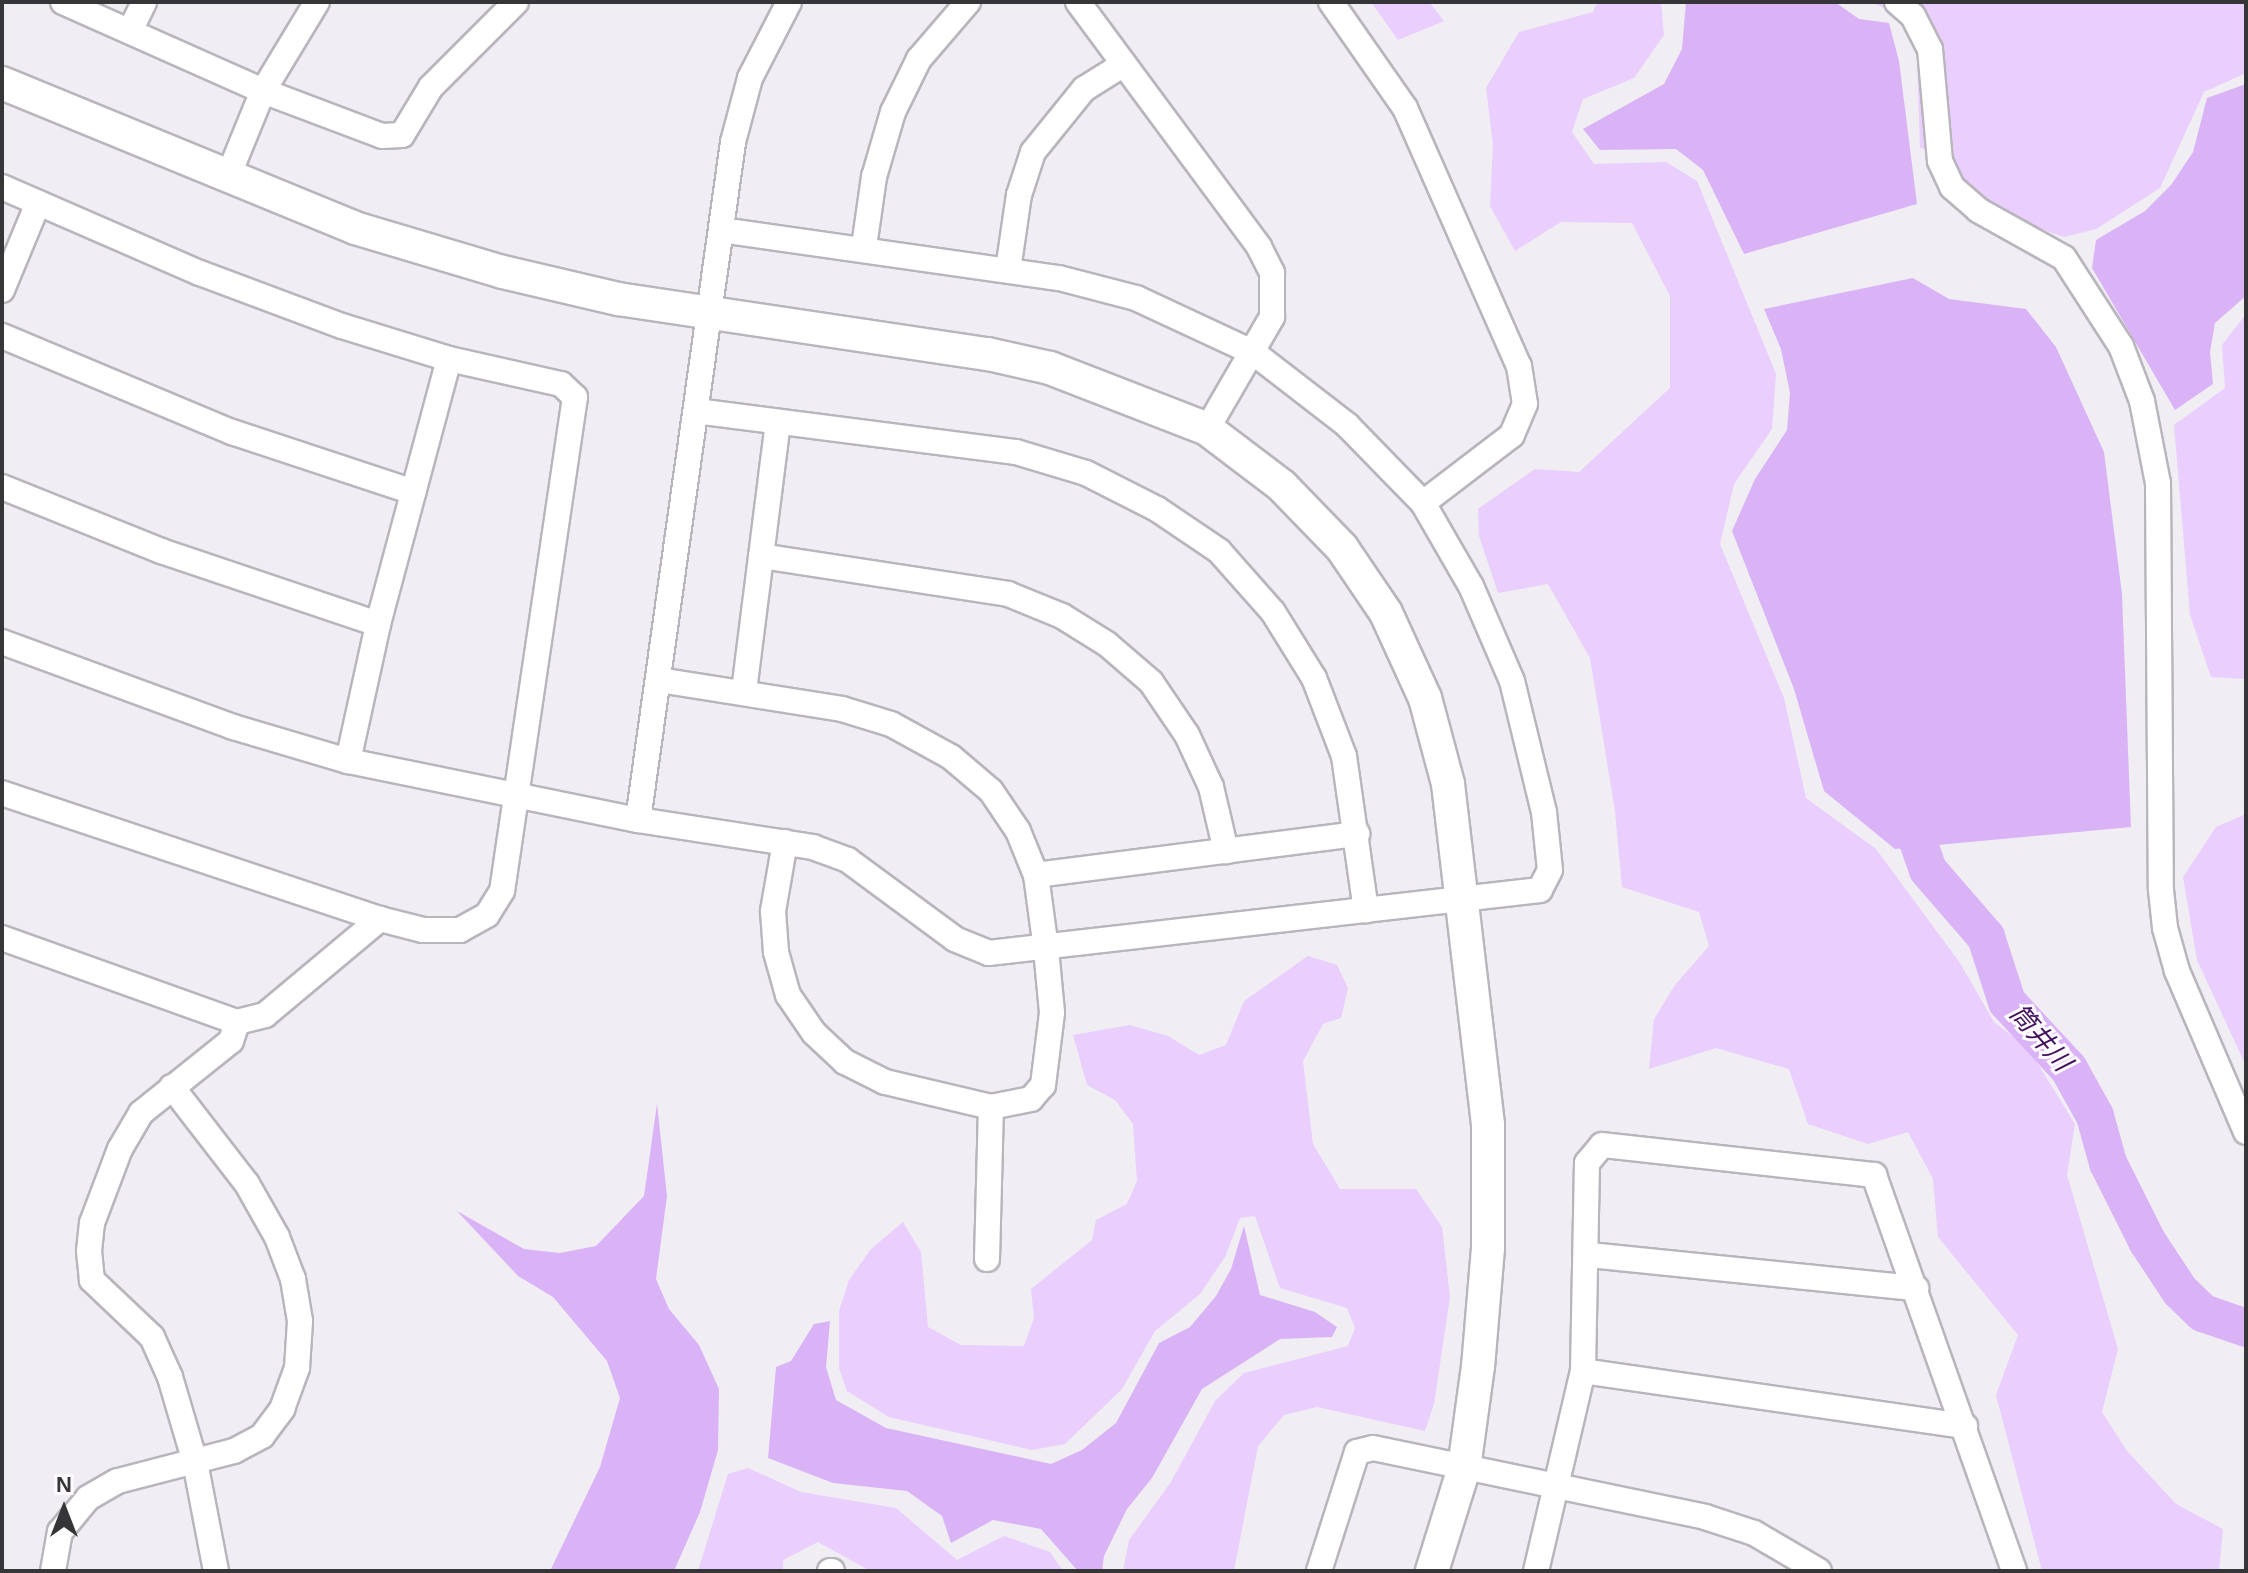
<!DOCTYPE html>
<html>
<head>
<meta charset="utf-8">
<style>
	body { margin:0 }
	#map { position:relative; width:2248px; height:1573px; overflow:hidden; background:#f0edf3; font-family:Helvetica,"Noto Sans JP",sans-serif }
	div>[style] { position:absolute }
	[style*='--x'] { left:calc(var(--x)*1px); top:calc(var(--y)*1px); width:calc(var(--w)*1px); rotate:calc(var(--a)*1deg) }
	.green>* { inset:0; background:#e9cefe }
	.water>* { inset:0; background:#dab3f7 }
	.river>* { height:38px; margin:-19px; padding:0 19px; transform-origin:19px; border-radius:19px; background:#dab3f7 }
	.roads { filter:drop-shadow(2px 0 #b9b5bc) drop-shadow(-2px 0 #b9b5bc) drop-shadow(0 2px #b9b5bc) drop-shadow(0 -2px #b9b5bc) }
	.street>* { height:24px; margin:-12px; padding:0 12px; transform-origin:12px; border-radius:12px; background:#fff }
	.secondary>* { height:32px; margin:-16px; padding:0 16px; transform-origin:16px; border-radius:16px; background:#fff }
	span { translate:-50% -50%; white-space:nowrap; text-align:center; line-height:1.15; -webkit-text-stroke:6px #fdfbff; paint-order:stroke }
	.water-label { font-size:26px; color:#41115c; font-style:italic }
	.frame { position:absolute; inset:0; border:4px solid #363537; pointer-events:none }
	.north { position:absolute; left:24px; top:1469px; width:80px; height:80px; -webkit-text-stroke:6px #fdfbff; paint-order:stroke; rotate:0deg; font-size:22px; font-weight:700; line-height:32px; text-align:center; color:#363537 }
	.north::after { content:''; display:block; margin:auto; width:28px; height:36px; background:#363537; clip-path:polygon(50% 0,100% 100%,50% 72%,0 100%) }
</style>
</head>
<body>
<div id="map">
	<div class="green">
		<i style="clip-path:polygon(1371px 2px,1429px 2px,1444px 21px,1398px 40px)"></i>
		<i style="clip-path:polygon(1597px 2px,1661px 2px,1664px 35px,1634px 78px,1583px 99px,1572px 132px,1594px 164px,1666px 162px,1697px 181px,1776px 374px,1772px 429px,1734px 484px,1720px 544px,1784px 698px,1806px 798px,1876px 849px,1960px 963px,1994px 1022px,2028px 1048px,2075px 1124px,2067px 1175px,2118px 1349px,2102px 1412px,2127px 1451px,2176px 1504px,2223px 1529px,2219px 1571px,2042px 1571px,1996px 1395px,2018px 1335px,1938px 1237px,1933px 1179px,1908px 1132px,1868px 1144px,1808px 1124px,1789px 1069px,1716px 1048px,1649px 1069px,1654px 1019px,1675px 985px,1709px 946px,1699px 912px,1622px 887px,1615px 811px,1590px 658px,1548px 584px,1498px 593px,1479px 536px,1478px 509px,1535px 469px,1579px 472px,1670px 388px,1670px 296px,1632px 223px,1561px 222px,1515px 251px,1490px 206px,1493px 145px,1486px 88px,1519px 32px,1593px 12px)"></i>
		<i style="clip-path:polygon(1871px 2px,2246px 2px,2246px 73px,2204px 92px,2160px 188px,2096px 229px,2064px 237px,2005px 217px,1961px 181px,1948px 152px,1920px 148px,1917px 56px,1905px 17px)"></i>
		<i style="clip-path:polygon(2246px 314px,2246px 679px,2211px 677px,2190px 615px,2174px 425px,2225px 388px,2222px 345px)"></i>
		<i style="clip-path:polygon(2246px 814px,2246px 1066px,2197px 960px,2183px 877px,2216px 827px)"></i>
		<i style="clip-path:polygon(1308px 956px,1337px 965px,1348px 988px,1341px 1018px,1323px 1024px,1303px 1061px,1313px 1144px,1340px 1189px,1416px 1189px,1442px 1227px,1450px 1297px,1434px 1404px,1425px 1431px,1317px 1407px,1284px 1415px,1258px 1446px,1234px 1571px,1123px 1571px,1129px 1540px,1171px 1482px,1215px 1401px,1244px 1373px,1348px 1346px,1355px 1328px,1347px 1308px,1280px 1288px,1255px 1216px,1240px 1218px,1225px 1257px,1200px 1294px,1155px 1331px,1122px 1389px,1065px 1444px,1032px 1450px,889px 1417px,847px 1391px,839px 1368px,839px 1311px,849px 1280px,871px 1249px,903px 1222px,921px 1252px,928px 1327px,961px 1345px,1024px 1346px,1034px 1318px,1031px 1289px,1092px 1240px,1096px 1220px,1127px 1204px,1137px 1181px,1133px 1124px,1115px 1100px,1087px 1085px,1073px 1035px,1130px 1025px,1168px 1036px,1199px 1055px,1226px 1045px,1244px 1001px)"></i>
		<i style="clip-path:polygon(748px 1468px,801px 1492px,896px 1508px,957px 1560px,1004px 1536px,1050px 1552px,1063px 1571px,870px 1571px,818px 1542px,783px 1560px,783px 1571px,698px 1571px,728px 1474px)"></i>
	</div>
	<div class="water">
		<i style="clip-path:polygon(1686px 2px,1835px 2px,1859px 19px,1889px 23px,1899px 61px,1917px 204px,1744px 254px,1703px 170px,1676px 149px,1600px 150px,1583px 129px,1664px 84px,1682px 49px)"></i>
		<i style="clip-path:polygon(2246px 84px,2246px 296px,2215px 323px,2210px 352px,2213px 384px,2175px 410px,2092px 268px,2096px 240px,2145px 211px,2171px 185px,2193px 152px,2207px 98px)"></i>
		<i style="clip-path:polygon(1913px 278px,1949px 299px,2026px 309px,2056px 347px,2104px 452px,2122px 594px,2131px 827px,1895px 849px,1824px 791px,1794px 689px,1732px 531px,1755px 479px,1787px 430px,1790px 393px,1781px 349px,1764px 309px)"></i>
		<i style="clip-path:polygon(657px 1104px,667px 1196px,656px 1279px,669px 1309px,699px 1345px,719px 1389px,718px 1450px,700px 1512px,674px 1571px,550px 1571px,600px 1467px,620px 1398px,607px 1361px,553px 1297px,518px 1276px,457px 1211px,524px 1249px,560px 1253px,596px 1246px,644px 1196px)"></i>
		<i style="clip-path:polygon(1244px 1226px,1260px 1295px,1315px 1312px,1337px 1327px,1332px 1337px,1280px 1339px,1202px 1389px,1152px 1478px,1127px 1509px,1104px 1556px,1102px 1571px,1078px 1571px,1041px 1529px,993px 1520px,951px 1543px,942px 1516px,907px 1491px,833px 1483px,768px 1458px,776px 1367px,791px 1361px,814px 1324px,830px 1321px,826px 1367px,836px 1400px,886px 1428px,1051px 1464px,1082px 1450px,1116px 1423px,1159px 1343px,1190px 1327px,1216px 1296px,1231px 1269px)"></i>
	</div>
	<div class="river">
		<i style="--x:1919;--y:796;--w:34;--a:98"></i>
		<i style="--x:1914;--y:830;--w:42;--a:70.7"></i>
		<i style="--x:1928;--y:870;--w:89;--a:49.1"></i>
		<i style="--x:1986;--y:937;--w:68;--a:72.1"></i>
		<i style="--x:2007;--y:1002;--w:91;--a:47.2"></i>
		<i style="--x:2069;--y:1069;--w:54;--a:61"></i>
		<i style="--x:2095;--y:1116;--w:49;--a:74.5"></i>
		<i style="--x:2108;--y:1163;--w:87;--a:63.4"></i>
		<i style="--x:2147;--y:1241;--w:60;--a:56.6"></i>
		<i style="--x:2180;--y:1291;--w:32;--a:44"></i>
		<i style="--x:2203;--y:1313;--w:46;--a:19.2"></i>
	</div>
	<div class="roads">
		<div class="street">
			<i style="--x:63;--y:2;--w:219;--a:24"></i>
			<i style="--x:263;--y:91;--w:127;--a:20.7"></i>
			<i style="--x:382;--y:136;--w:20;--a:-3"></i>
			<i style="--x:402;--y:135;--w:56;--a:-58.9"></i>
			<i style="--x:431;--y:87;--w:120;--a:-45"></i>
			<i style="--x:1078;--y:2;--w:305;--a:53.5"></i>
			<i style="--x:1259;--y:247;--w:29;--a:63"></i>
			<i style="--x:1272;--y:273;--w:44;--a:90"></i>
			<i style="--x:1272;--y:317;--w:129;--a:120.1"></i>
			<i style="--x:1331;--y:2;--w:129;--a:55.1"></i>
			<i style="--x:1405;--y:108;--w:282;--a:66.2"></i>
			<i style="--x:1519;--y:366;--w:38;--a:81"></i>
			<i style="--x:1525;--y:404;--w:34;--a:113"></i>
			<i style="--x:1512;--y:435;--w:112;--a:142.6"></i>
			<i style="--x:1897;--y:2;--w:21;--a:41"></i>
			<i style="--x:1913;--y:16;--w:37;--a:63"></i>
			<i style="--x:1930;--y:49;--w:112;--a:84.9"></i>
			<i style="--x:1940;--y:161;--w:29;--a:65"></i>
			<i style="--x:1952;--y:187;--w:35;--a:41"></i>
			<i style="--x:1978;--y:210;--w:98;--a:29.2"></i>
			<i style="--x:2064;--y:258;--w:105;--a:57.1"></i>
			<i style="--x:2121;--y:346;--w:59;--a:69.1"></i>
			<i style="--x:2142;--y:401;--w:84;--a:79"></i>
			<i style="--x:2158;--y:483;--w:407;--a:89.6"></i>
			<i style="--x:2161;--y:890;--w:38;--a:84"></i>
			<i style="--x:2165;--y:928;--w:45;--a:74.4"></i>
			<i style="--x:2177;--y:971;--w:175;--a:66.8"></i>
			<i style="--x:130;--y:31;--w:32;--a:-64"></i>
			<i style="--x:227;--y:179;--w:95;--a:-67.8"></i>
			<i style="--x:263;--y:91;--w:104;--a:-58.8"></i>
			<i style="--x:2;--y:187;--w:216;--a:23.5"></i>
			<i style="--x:200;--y:273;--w:152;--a:20.5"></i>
			<i style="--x:342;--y:326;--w:112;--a:17.1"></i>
			<i style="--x:449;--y:359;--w:115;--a:12.6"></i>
			<i style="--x:561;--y:384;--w:19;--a:43"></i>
			<i style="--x:575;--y:397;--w:499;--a:98.4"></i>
			<i style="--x:502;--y:891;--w:28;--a:122"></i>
			<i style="--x:487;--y:915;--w:31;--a:151"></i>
			<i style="--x:460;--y:930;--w:37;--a:180"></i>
			<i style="--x:423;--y:930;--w:44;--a:-165.7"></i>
			<i style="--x:380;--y:919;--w:398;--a:-161.6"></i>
			<i style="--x:721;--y:230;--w:341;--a:8.1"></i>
			<i style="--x:1059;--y:278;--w:80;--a:14.6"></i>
			<i style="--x:1136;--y:298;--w:130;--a:25"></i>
			<i style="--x:1254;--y:353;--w:118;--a:37.7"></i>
			<i style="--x:1347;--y:425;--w:109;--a:45.7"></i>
			<i style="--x:1423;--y:503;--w:96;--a:60"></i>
			<i style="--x:1471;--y:586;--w:103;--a:66.7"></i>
			<i style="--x:1512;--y:681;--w:135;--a:76.3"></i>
			<i style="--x:1544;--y:812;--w:58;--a:84.1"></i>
			<i style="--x:1550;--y:870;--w:22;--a:117"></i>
			<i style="--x:1540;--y:890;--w:555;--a:173.48"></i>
			<i style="--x:989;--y:953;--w:37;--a:-158"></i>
			<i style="--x:955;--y:939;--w:133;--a:-143.6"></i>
			<i style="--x:848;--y:860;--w:37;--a:-160"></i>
			<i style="--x:813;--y:847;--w:177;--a:-171.2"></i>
			<i style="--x:638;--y:820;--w:685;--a:-82.02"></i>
			<i style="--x:733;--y:142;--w:66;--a:-75.1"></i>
			<i style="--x:750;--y:78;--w:85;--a:-62.8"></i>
			<i style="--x:864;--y:247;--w:71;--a:-81.9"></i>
			<i style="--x:874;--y:177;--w:68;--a:-73.7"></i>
			<i style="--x:893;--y:112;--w:59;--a:-63.9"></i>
			<i style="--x:919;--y:59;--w:75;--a:-49.3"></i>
			<i style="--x:1008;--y:270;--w:76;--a:-81.7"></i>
			<i style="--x:1019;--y:195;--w:45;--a:-72"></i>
			<i style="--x:1033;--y:152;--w:81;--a:-51"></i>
			<i style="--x:1084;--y:89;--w:47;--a:-32"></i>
			<i style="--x:2;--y:290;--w:94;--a:-67.5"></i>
			<i style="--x:2;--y:336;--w:249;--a:22.7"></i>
			<i style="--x:232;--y:432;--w:191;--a:18.3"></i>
			<i style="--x:696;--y:411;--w:323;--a:7.3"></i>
			<i style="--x:1016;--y:452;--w:73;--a:16.7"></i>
			<i style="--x:1086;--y:473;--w:80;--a:26.9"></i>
			<i style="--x:1157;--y:509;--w:75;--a:34.1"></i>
			<i style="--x:1219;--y:551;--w:81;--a:48.5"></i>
			<i style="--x:1273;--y:612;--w:78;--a:58.2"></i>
			<i style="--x:1314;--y:678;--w:84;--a:69"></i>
			<i style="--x:1344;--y:756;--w:156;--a:81.9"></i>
			<i style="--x:2;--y:487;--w:171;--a:21.9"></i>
			<i style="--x:161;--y:551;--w:229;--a:18.6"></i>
			<i style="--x:761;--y:556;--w:250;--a:8.7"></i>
			<i style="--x:1008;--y:594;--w:58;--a:22.2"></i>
			<i style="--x:1062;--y:616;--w:53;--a:31.9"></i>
			<i style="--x:1107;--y:644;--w:58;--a:40.8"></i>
			<i style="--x:1151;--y:682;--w:64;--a:55.8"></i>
			<i style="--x:1187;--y:735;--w:57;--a:65.2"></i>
			<i style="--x:1211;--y:787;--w:66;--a:76.8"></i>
			<i style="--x:2;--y:642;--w:246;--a:20.2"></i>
			<i style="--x:233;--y:727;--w:120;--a:16.5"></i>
			<i style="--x:348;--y:761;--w:296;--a:11.5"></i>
			<i style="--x:659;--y:680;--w:185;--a:9"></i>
			<i style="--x:842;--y:709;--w:51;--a:17"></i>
			<i style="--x:891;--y:724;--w:68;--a:28.8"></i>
			<i style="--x:951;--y:757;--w:52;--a:40.4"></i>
			<i style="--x:991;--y:791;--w:48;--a:56"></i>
			<i style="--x:1018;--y:831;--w:48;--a:67.8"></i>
			<i style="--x:1036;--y:875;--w:75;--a:82.3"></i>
			<i style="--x:1046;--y:949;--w:64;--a:84.6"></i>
			<i style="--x:1052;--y:1013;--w:73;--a:97.1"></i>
			<i style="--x:1043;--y:1085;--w:18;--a:131"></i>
			<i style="--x:1031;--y:1099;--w:41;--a:168.7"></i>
			<i style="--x:991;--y:1107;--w:109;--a:-166.7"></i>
			<i style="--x:885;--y:1082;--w:45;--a:-153.4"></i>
			<i style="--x:845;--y:1062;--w:42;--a:-136.9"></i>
			<i style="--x:814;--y:1033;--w:46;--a:-124.4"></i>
			<i style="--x:788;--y:995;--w:45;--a:-105.6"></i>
			<i style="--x:776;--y:952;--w:41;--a:-94.2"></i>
			<i style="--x:773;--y:911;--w:70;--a:-80.1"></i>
			<i style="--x:744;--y:691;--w:271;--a:-82.8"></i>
			<i style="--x:348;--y:761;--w:140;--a:-77.6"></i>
			<i style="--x:378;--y:624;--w:274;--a:-75"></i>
			<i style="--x:1036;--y:875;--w:324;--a:-7.3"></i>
			<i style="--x:2;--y:938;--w:250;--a:19.7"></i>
			<i style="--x:237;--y:1022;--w:29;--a:-14"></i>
			<i style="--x:265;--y:1015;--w:150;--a:-39.9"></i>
			<i style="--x:1589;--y:1255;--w:329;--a:5.8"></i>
			<i style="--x:987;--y:1259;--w:152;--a:-88.5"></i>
			<i style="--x:1583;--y:1371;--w:386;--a:8.2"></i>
			<i style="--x:53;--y:1571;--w:40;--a:-80"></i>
			<i style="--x:60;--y:1532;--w:44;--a:-50.5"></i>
			<i style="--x:88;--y:1498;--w:34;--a:-30"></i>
			<i style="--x:118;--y:1481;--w:120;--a:-14.5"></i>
			<i style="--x:234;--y:1451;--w:32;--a:-28"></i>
			<i style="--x:262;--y:1436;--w:34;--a:-53"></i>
			<i style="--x:282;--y:1409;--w:44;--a:-69.9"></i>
			<i style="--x:297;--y:1368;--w:47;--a:-86.3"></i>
			<i style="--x:300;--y:1321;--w:43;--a:-99.5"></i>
			<i style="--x:293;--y:1279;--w:45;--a:-110.9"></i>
			<i style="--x:277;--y:1237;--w:61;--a:-119.5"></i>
			<i style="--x:247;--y:1184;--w:123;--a:-127.7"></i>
			<i style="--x:216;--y:1571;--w:111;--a:-100.9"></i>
			<i style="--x:195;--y:1462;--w:89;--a:-106.4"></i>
			<i style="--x:170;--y:1377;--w:44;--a:-114.2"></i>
			<i style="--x:152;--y:1337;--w:83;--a:-136.5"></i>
			<i style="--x:92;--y:1280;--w:29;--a:-96"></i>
			<i style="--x:89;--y:1251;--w:28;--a:-84"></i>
			<i style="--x:92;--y:1223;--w:79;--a:-69.3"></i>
			<i style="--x:120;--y:1149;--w:42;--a:-59.7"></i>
			<i style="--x:141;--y:1113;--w:115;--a:-38.7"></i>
			<i style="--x:231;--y:1041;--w:20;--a:-72"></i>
			<i style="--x:830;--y:1571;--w:2;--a:0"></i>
			<i style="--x:1319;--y:1571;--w:125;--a:-72.3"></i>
			<i style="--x:1357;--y:1452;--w:16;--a:-14"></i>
			<i style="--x:1373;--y:1448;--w:339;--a:11.7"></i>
			<i style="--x:1705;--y:1517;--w:52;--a:18.1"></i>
			<i style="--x:1754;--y:1533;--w:75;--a:30.3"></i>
			<i style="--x:1536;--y:1571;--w:205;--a:-76.8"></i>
			<i style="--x:1583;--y:1371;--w:208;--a:-88.9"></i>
			<i style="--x:1587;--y:1163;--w:23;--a:-50"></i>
			<i style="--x:1602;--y:1145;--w:274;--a:6.3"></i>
			<i style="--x:1874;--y:1175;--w:420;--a:70.5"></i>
		</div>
		<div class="secondary">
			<i style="--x:2;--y:83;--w:382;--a:22.3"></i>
			<i style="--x:355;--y:228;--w:154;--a:16.6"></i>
			<i style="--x:503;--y:272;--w:118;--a:13.2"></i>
			<i style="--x:618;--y:299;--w:374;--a:8.5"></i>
			<i style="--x:988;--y:354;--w:64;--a:12.7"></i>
			<i style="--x:1050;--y:368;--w:168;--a:21.2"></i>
			<i style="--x:1207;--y:429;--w:94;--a:37.2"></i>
			<i style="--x:1282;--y:486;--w:86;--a:45.9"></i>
			<i style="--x:1342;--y:548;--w:78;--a:55.9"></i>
			<i style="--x:1386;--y:613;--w:94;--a:65.4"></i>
			<i style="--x:1425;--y:698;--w:89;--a:75"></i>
			<i style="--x:1448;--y:784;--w:343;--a:83.3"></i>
			<i style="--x:1488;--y:1125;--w:123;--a:90"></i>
			<i style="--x:1488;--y:1248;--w:118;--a:94.8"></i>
			<i style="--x:1478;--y:1366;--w:103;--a:97.8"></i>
			<i style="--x:1464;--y:1468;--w:108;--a:107.3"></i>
		</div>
	</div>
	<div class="water-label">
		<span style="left:2040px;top:1038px;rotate:49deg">筒井川</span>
	</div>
	<div class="frame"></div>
	<div class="north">N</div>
</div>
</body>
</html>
